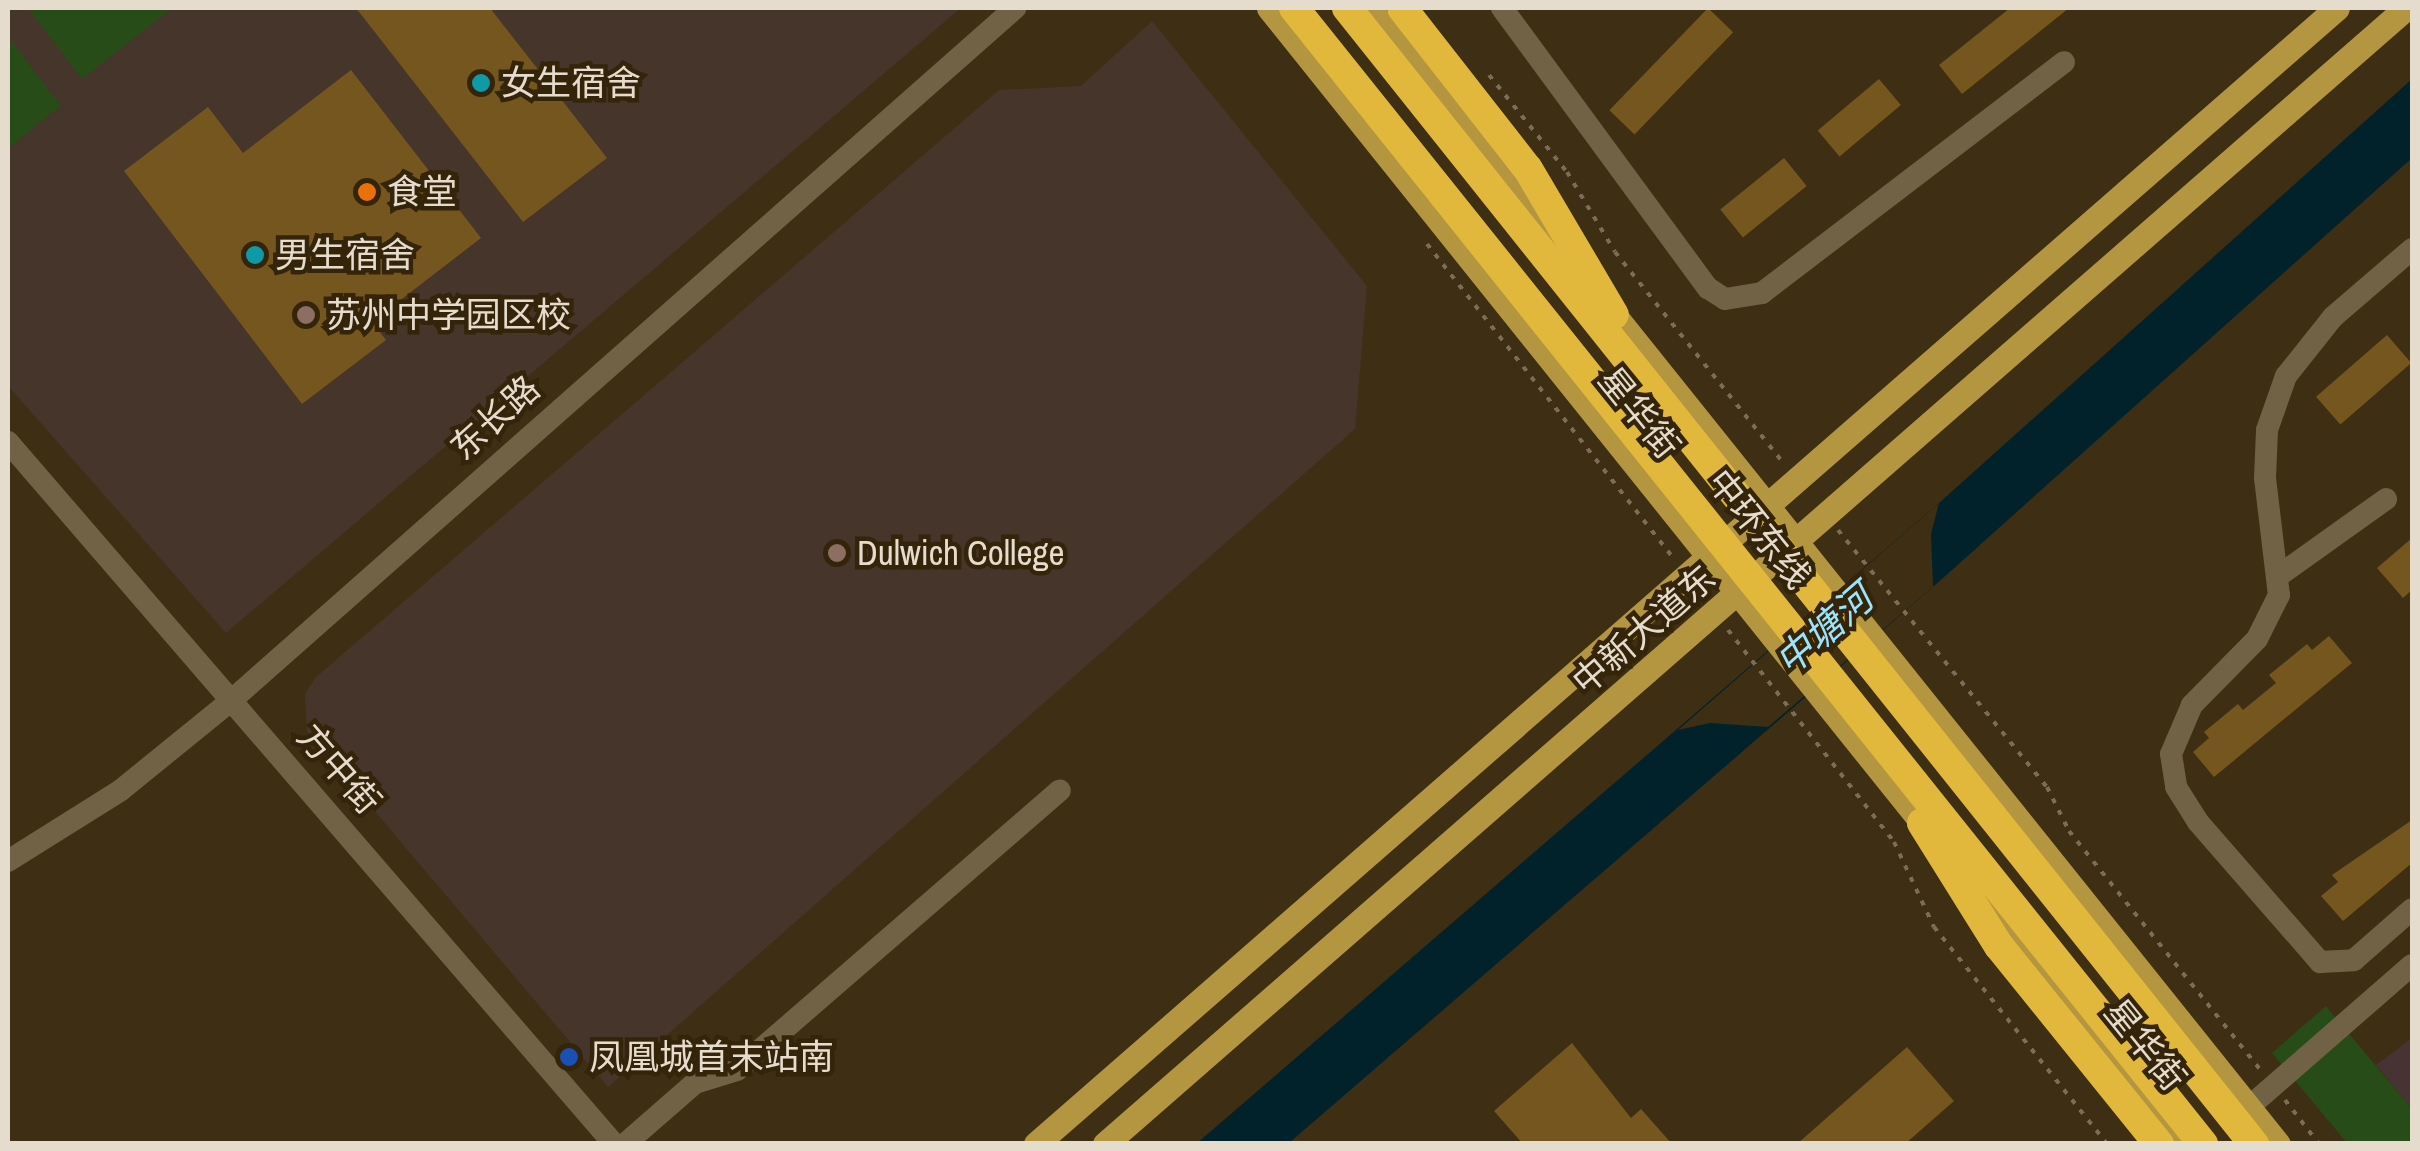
<!DOCTYPE html>
<html>
<head>
<meta charset="utf-8">
<style>
	body { margin:0 }
	#map { position:relative; width:2420px; height:1151px; overflow:hidden; background:#3e2e14; font-family:"Archivo Narrow","Noto Sans SC",sans-serif }
	div>[style] { position:absolute }
	[style*='--x'] { left:calc(var(--x)*1px); top:calc(var(--y)*1px); width:calc(var(--w)*1px); rotate:calc(var(--a)*1deg) }
	.education>* { inset:0; background:#46352a }
	.medical>* { inset:0; background:#473333 }
	.green>* { inset:0; background:#284c18 }
	.water>* { inset:0; background:#02222b }
	.pier>* { inset:0; background:#3e2e14 }
	.building>* { inset:0; background:#75561f; transform-origin:0 0 }
	.path>* { height:4px; margin-top:-2px; transform-origin:0; background:repeating-linear-gradient(90deg,#7b6d57 0 5px,transparent 0 13px) }
	.minor>* { height:22px; margin:-11px; padding:0 11px; transform-origin:11px; border-radius:11px; background:#716145 }
	.major>* { height:25px; margin:-12.5px; padding:0 12.5px; transform-origin:12.5px; border-radius:12.5px; background:#b49540 }
	.highway>* { height:30px; margin:-15px; padding:0 15px; transform-origin:15px; border-radius:15px; background:#e1b83c }
	.dots>* { width:28px; height:28px; translate:-50% -50%; box-sizing:border-box; border:5px solid #33240a; border-radius:50% }
	span { translate:-50% -50%; white-space:nowrap; text-align:center; line-height:1.15; -webkit-text-stroke:9px #33240a; paint-order:stroke }
	.poi-label { font-size:35px; color:#e6dccd }
	.left { translate:0 -50%; text-align:left }
	.street-label { font-size:35px; color:#e6dccd }
	.water-label { font-size:38px; color:#9ce4fe; font-style:italic }
	.frame { position:absolute; inset:0; border:10px solid #e6dccd; pointer-events:none }
</style>
</head>
<body>
<div id="map">
	<div class="education">
		<i style="clip-path:polygon(8px 8px,961px 8px,226px 633px,8px 386px)"></i>
		<i style="clip-path:polygon(1152px 21px,1367px 286px,1355px 429px,608px 1087px,307px 731px,305px 694px,316px 677px,999px 90px,1081px 86px)"></i>
	</div>
	<div class="medical">
		<i style="clip-path:polygon(2412px 1038px,2412px 1109px,2376px 1065px)"></i>
	</div>
	<div class="green">
		<i style="clip-path:polygon(28px 8px,172px 8px,82px 79px)"></i>
		<i style="clip-path:polygon(8px 37px,61px 106px,8px 148px)"></i>
		<i style="clip-path:polygon(2326px 1006px,2412px 1109px,2412px 1143px,2347px 1143px,2272px 1053px)"></i>
	</div>
	<div class="water">
		<i style="clip-path:polygon(2412px 79px,2412px 158px,1933px 587px,1289px 1143px,1196px 1144px,1939px 503px)"></i>
	</div>
	<div class="pier">
		<i style="clip-path:polygon(1939px 503px,1931px 534px,1933px 587px,1768px 727px,1710px 723px,1678px 730px)"></i>
	</div>
	<div class="building">
		<i style="clip-path:polygon(356px 8px,490px 8px,607px 158px,523px 222px)"></i>
		<i style="left:1708px;top:8px;width:35px;height:142px;rotate:44deg"></i>
		<i style="clip-path:polygon(2010px 8px,2069px 8px,1962px 94px,1939px 65px)"></i>
		<i style="clip-path:polygon(351px 70px,481px 238px,372px 322px,386px 340px,302px 404px,124px 171px,208px 107px,243px 153px)"></i>
		<i style="left:1879px;top:79px;width:34px;height:80px;rotate:50deg"></i>
		<i style="left:1784px;top:158px;width:36px;height:82px;rotate:51deg"></i>
		<i style="left:2387px;top:335px;width:37px;height:94px;rotate:49deg"></i>
		<i style="clip-path:polygon(2412px 538px,2412px 590px,2403px 598px,2377px 568px)"></i>
		<i style="clip-path:polygon(2329px 636px,2352px 663px,2214px 777px,2193px 752px,2209px 738px,2204px 732px,2238px 704px,2243px 710px,2276px 683px,2269px 675px,2307px 644px,2312px 650px)"></i>
		<i style="clip-path:polygon(2412px 820px,2412px 863px,2343px 921px,2321px 896px,2338px 882px,2332px 875px)"></i>
		<i style="clip-path:polygon(1572px 1043px,1631px 1118px,1641px 1109px,1672px 1144px,1523px 1144px,1494px 1111px)"></i>
		<i style="clip-path:polygon(1907px 1047px,1954px 1101px,1905px 1144px,1797px 1144px)"></i>
	</div>
	<div class="path">
		<i style="--x:1489;--y:75;--w:124;--a:51.2"></i>
		<i style="--x:1567;--y:172;--w:93;--a:59"></i>
		<i style="--x:1615;--y:252;--w:268;--a:51.4"></i>
		<i style="--x:1427;--y:244;--w:400;--a:51.9"></i>
		<i style="--x:1838;--y:530;--w:331;--a:50.9"></i>
		<i style="--x:2047;--y:787;--w:49;--a:63.4"></i>
		<i style="--x:2069;--y:831;--w:305;--a:51.3"></i>
		<i style="--x:1728;--y:630;--w:269;--a:51.9"></i>
		<i style="--x:1894;--y:842;--w:94;--a:64.8"></i>
		<i style="--x:1934;--y:927;--w:278;--a:51.4"></i>
		<i style="--x:2285;--y:1100;--w:56;--a:52.3"></i>
	</div>
	<div class="minor">
		<i style="--x:1502;--y:8;--w:348;--a:53.7"></i>
		<i style="--x:1708;--y:288;--w:20;--a:33"></i>
		<i style="--x:1725;--y:299;--w:37;--a:-9"></i>
		<i style="--x:1762;--y:293;--w:380;--a:-37.4"></i>
		<i style="--x:2412;--y:249;--w:104;--a:139.3"></i>
		<i style="--x:2333;--y:317;--w:75;--a:128.5"></i>
		<i style="--x:2286;--y:376;--w:57;--a:109.4"></i>
		<i style="--x:2267;--y:430;--w:48;--a:92.4"></i>
		<i style="--x:2265;--y:478;--w:118;--a:83.2"></i>
		<i style="--x:2279;--y:595;--w:49;--a:116.6"></i>
		<i style="--x:2257;--y:639;--w:93;--a:134.6"></i>
		<i style="--x:2192;--y:705;--w:53;--a:113.2"></i>
		<i style="--x:2171;--y:754;--w:33;--a:81"></i>
		<i style="--x:2176;--y:787;--w:41;--a:57.8"></i>
		<i style="--x:2198;--y:822;--w:186;--a:48.9"></i>
		<i style="--x:2320;--y:962;--w:34;--a:-3"></i>
		<i style="--x:2354;--y:960;--w:77;--a:-41.3"></i>
		<i style="--x:8;--y:442;--w:927;--a:49.2"></i>
		<i style="--x:2281;--y:574;--w:129;--a:-35.5"></i>
		<i style="--x:8;--y:861;--w:133;--a:-32.1"></i>
		<i style="--x:121;--y:790;--w:144;--a:-39.1"></i>
		<i style="--x:233;--y:699;--w:1044;--a:-41.46"></i>
		<i style="--x:2249;--y:1107;--w:216;--a:-41.1"></i>
		<i style="--x:625;--y:1144;--w:93;--a:-41.1"></i>
		<i style="--x:695;--y:1083;--w:44;--a:-17.2"></i>
		<i style="--x:737;--y:1070;--w:427;--a:-40.9"></i>
	</div>
	<div class="major">
		<i style="--x:1269;--y:8;--w:1060;--a:51.28"></i>
		<i style="--x:1369;--y:8;--w:320;--a:51.5"></i>
		<i style="--x:1603;--y:301;--w:1080;--a:51.32"></i>
		<i style="--x:1982;--y:897;--w:316;--a:51.4"></i>
		<i style="--x:1036;--y:1144;--w:1727;--a:-41.13"></i>
		<i style="--x:1105;--y:1144;--w:1727;--a:-41.13"></i>
	</div>
	<div class="highway">
		<i style="--x:1294;--y:8;--w:1455;--a:51.33"></i>
		<i style="--x:1347;--y:8;--w:1454;--a:51.4"></i>
		<i style="--x:1402;--y:8;--w:204;--a:52"></i>
		<i style="--x:1528;--y:169;--w:169;--a:59.5"></i>
		<i style="--x:1922;--y:823;--w:145;--a:58"></i>
		<i style="--x:1999;--y:946;--w:255;--a:51.1"></i>
	</div>
	<div class="dots">
		<i style="left:481px;top:83px;background:#0f9aa8"></i>
		<i style="left:367px;top:192px;background:#e8710a"></i>
		<i style="left:255px;top:255px;background:#0f9aa8"></i>
		<i style="left:306px;top:315px;background:#8d6e63"></i>
		<i style="left:837px;top:553px;background:#8d6e63"></i>
		<i style="left:569px;top:1057px;background:#1a4fb4"></i>
	</div>
	<div class="poi-label">
		<span class="left" style="left:501px;top:83px">女生宿舍</span>
		<span class="left" style="left:387px;top:192px">食堂</span>
		<span class="left" style="left:275px;top:255px">男生宿舍</span>
		<span class="left" style="left:326px;top:315px">苏州中学园区校</span>
		<span class="left" style="left:857px;top:553px">Dulwich College</span>
		<span class="left" style="left:589px;top:1057px">凤凰城首末站南</span>
	</div>
	<div class="street-label">
		<span style="left:1639px;top:413px;rotate:51deg">星华街</span>
		<span style="left:495px;top:418px;rotate:-42deg">东长路</span>
		<span style="left:1759px;top:529px;rotate:51deg">中环东线</span>
		<span style="left:1644px;top:630px;rotate:-41deg">中新大道东</span>
		<span style="left:339px;top:769px;rotate:49deg">方中街</span>
		<span style="left:2145px;top:1045px;rotate:51deg">星华街</span>
	</div>
	<div class="water-label">
		<span style="left:1824px;top:630px;rotate:-41deg">中塘河</span>
	</div>
	<div class="frame"></div>
</div>
</body>
</html>
